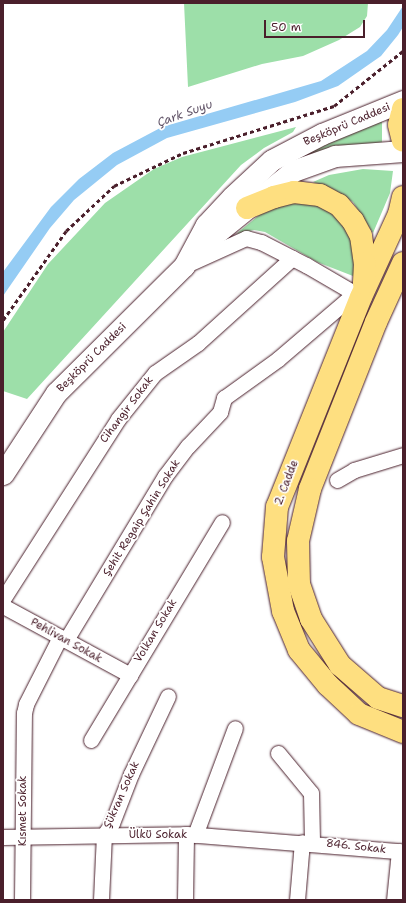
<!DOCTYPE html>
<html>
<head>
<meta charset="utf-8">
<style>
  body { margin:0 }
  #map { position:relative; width:406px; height:903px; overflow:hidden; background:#fff; font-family:"Shantell Sans",sans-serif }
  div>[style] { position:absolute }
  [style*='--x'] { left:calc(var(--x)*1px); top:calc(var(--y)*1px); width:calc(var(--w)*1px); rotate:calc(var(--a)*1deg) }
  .green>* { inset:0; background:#9ddfa9 }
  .water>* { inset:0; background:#95ccf4 }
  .path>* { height:2.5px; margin-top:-1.25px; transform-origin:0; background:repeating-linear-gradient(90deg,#4a1f2b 0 4px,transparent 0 7px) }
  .roads { filter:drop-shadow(0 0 1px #4a1f2b) drop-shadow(0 0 1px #4a1f2b) }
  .street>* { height:15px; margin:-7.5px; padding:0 7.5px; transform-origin:7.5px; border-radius:7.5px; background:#fff }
  .secondary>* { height:21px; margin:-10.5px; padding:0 10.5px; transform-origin:10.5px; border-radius:10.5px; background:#fff }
  .primary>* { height:22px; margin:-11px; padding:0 11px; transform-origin:11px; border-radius:11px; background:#fedf80 }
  span { translate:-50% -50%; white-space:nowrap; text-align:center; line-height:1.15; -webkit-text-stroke:3.5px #fff; paint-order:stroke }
  .street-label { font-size:11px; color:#4a1f2b }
  .water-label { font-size:12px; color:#605367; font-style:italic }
  .frame { position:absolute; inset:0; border:4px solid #4a1f2b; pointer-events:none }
  .scale { position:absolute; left:264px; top:20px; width:101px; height:18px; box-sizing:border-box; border:2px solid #4a1f2b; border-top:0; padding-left:5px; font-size:12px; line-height:14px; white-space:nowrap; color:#4a1f2b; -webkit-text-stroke:3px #fff; paint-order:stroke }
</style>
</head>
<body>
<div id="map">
  <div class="green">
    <div style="clip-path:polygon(184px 3px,368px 3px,367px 16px,360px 27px,339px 40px,303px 56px,262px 64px,188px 87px)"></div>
    <div style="clip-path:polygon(382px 121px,382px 145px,362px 145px,249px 189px,290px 159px)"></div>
    <div style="clip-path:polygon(296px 127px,293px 132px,264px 148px,241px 165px,27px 399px,3px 391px,3px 332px,48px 264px,105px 203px,154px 169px,182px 157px)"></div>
    <div style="clip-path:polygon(363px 169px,393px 171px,390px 193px,373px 233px,353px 202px,334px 190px,313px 182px,329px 175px)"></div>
    <div style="clip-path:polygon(282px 201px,325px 205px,348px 224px,358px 266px,353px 276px,317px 262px,265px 232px,254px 230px,236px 234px,269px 207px)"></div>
  </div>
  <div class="water">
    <div style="clip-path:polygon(403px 6px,403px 27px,398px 35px,381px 56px,338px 86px,295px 102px,167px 138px,117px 165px,74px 200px,50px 228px,3px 296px,3px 272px,51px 207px,79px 179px,113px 153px,162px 127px,321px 81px,367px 51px,387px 30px)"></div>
  </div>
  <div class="path">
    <div style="--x:3;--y:320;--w:109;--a:-54.7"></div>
    <div style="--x:66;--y:231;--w:66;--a:-43.2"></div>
    <div style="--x:114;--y:186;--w:76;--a:-25.6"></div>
    <div style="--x:183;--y:153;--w:158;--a:-17.3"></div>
    <div style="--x:334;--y:106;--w:88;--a:-38.6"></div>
  </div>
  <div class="roads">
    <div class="street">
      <div style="--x:184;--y:266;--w:68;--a:-24.3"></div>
      <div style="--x:246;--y:238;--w:16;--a:15"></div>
      <div style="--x:261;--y:242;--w:51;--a:27.1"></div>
      <div style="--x:306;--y:265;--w:64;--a:30.2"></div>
      <div style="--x:337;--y:480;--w:20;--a:-30"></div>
      <div style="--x:354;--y:470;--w:51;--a:-17"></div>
      <div style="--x:3;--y:599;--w:214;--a:-57.4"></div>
      <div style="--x:118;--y:419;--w:59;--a:-51.2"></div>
      <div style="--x:155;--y:373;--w:52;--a:-34.9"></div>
      <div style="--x:198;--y:343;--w:127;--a:-42.1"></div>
      <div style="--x:3;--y:606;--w:145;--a:28.5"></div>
      <div style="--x:66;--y:640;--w:192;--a:-58.9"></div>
      <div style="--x:165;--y:476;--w:38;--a:-53"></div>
      <div style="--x:188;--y:446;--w:47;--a:-46.7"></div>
      <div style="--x:220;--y:412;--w:15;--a:-74"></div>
      <div style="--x:224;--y:398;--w:67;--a:-35.8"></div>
      <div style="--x:278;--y:359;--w:100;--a:-40.5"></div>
      <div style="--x:91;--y:740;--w:254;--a:-59"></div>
      <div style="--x:278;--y:753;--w:52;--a:50.5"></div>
      <div style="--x:311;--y:793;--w:49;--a:88.8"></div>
      <div style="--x:195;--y:835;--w:114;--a:-69.5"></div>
      <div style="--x:3;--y:837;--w:183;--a:-0.9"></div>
      <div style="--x:186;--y:834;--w:214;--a:4.6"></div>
      <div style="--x:399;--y:851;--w:49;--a:95.8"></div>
      <div style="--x:22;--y:900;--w:187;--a:-89.4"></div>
      <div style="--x:24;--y:713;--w:9;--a:-77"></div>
      <div style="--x:26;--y:704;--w:75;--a:-63.1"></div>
      <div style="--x:101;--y:900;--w:65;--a:-87.4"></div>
      <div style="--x:104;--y:835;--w:14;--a:-56"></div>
      <div style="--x:112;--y:823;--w:53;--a:-68.8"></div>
      <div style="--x:131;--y:774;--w:86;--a:-64.6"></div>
      <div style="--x:185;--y:900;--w:66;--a:-89.1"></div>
      <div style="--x:297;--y:900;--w:58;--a:-85.1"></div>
    </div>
    <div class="secondary">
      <div style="--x:204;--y:243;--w:114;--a:-39"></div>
      <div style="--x:293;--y:171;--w:45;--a:-19.7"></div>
      <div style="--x:335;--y:156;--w:68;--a:-4.2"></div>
      <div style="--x:3;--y:474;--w:97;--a:-56.8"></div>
      <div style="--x:56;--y:393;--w:180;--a:-44.8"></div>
      <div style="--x:184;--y:266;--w:47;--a:-61.8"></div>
      <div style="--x:206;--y:225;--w:38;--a:-47"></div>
      <div style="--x:232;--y:197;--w:54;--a:-42.8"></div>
      <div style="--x:272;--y:160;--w:56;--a:-27.5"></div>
      <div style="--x:322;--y:134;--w:87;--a:-22.2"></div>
    </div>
    <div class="primary">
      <div style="--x:403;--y:109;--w:16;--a:104"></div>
      <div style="--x:399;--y:125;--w:16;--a:76"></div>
      <div style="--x:403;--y:197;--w:17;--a:103"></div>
      <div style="--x:399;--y:214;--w:91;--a:114.6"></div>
      <div style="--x:361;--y:297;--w:226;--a:111.8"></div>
      <div style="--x:277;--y:507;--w:50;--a:94.6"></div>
      <div style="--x:273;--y:557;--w:55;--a:79.5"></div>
      <div style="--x:283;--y:611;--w:42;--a:67.7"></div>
      <div style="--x:299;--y:650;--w:45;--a:50.4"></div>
      <div style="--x:328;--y:685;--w:42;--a:43.1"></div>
      <div style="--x:359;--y:714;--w:48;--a:22.2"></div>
      <div style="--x:247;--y:208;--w:29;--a:-22"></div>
      <div style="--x:274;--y:197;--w:21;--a:-14"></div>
      <div style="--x:294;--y:192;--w:26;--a:7"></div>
      <div style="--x:320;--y:195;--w:21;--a:28"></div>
      <div style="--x:339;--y:205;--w:21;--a:49"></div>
      <div style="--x:353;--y:221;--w:17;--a:62"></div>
      <div style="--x:361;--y:236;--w:27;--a:82"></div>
      <div style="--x:365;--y:263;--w:20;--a:93"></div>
      <div style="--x:403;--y:263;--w:65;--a:114.6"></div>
      <div style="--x:376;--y:322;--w:180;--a:111.6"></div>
      <div style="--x:310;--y:489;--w:53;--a:103"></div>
      <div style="--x:298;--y:541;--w:43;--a:88.7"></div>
      <div style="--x:299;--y:584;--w:37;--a:71"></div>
      <div style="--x:311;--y:619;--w:54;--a:57.8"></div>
      <div style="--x:340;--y:665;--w:50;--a:41"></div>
      <div style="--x:378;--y:698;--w:26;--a:18"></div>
    </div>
  </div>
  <div class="street-label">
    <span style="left:347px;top:125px;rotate:-23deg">Beşköprü Caddesi</span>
    <span style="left:92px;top:358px;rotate:-45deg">Beşköprü Caddesi</span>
    <span style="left:127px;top:410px;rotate:-53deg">Cihangir Sokak</span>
    <span style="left:287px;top:483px;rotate:-69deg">2. Cadde</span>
    <span style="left:142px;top:518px;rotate:-58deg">Şehit Regaip Şahin Sokak</span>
    <span style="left:156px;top:631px;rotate:-59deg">Volkan Sokak</span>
    <span style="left:66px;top:641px;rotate:29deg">Pehlivan Sokak</span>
    <span style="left:122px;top:795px;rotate:-66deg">Şükran Sokak</span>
    <span style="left:23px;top:811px;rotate:-90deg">Kısmet Sokak</span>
    <span style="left:158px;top:835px">Ülkü Sokak</span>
    <span style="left:356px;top:847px;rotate:6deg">846. Sokak</span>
  </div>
  <div class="water-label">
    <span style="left:185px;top:114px;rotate:-20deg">Çark Suyu</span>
  </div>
  <div class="frame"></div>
  <div class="scale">50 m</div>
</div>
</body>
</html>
